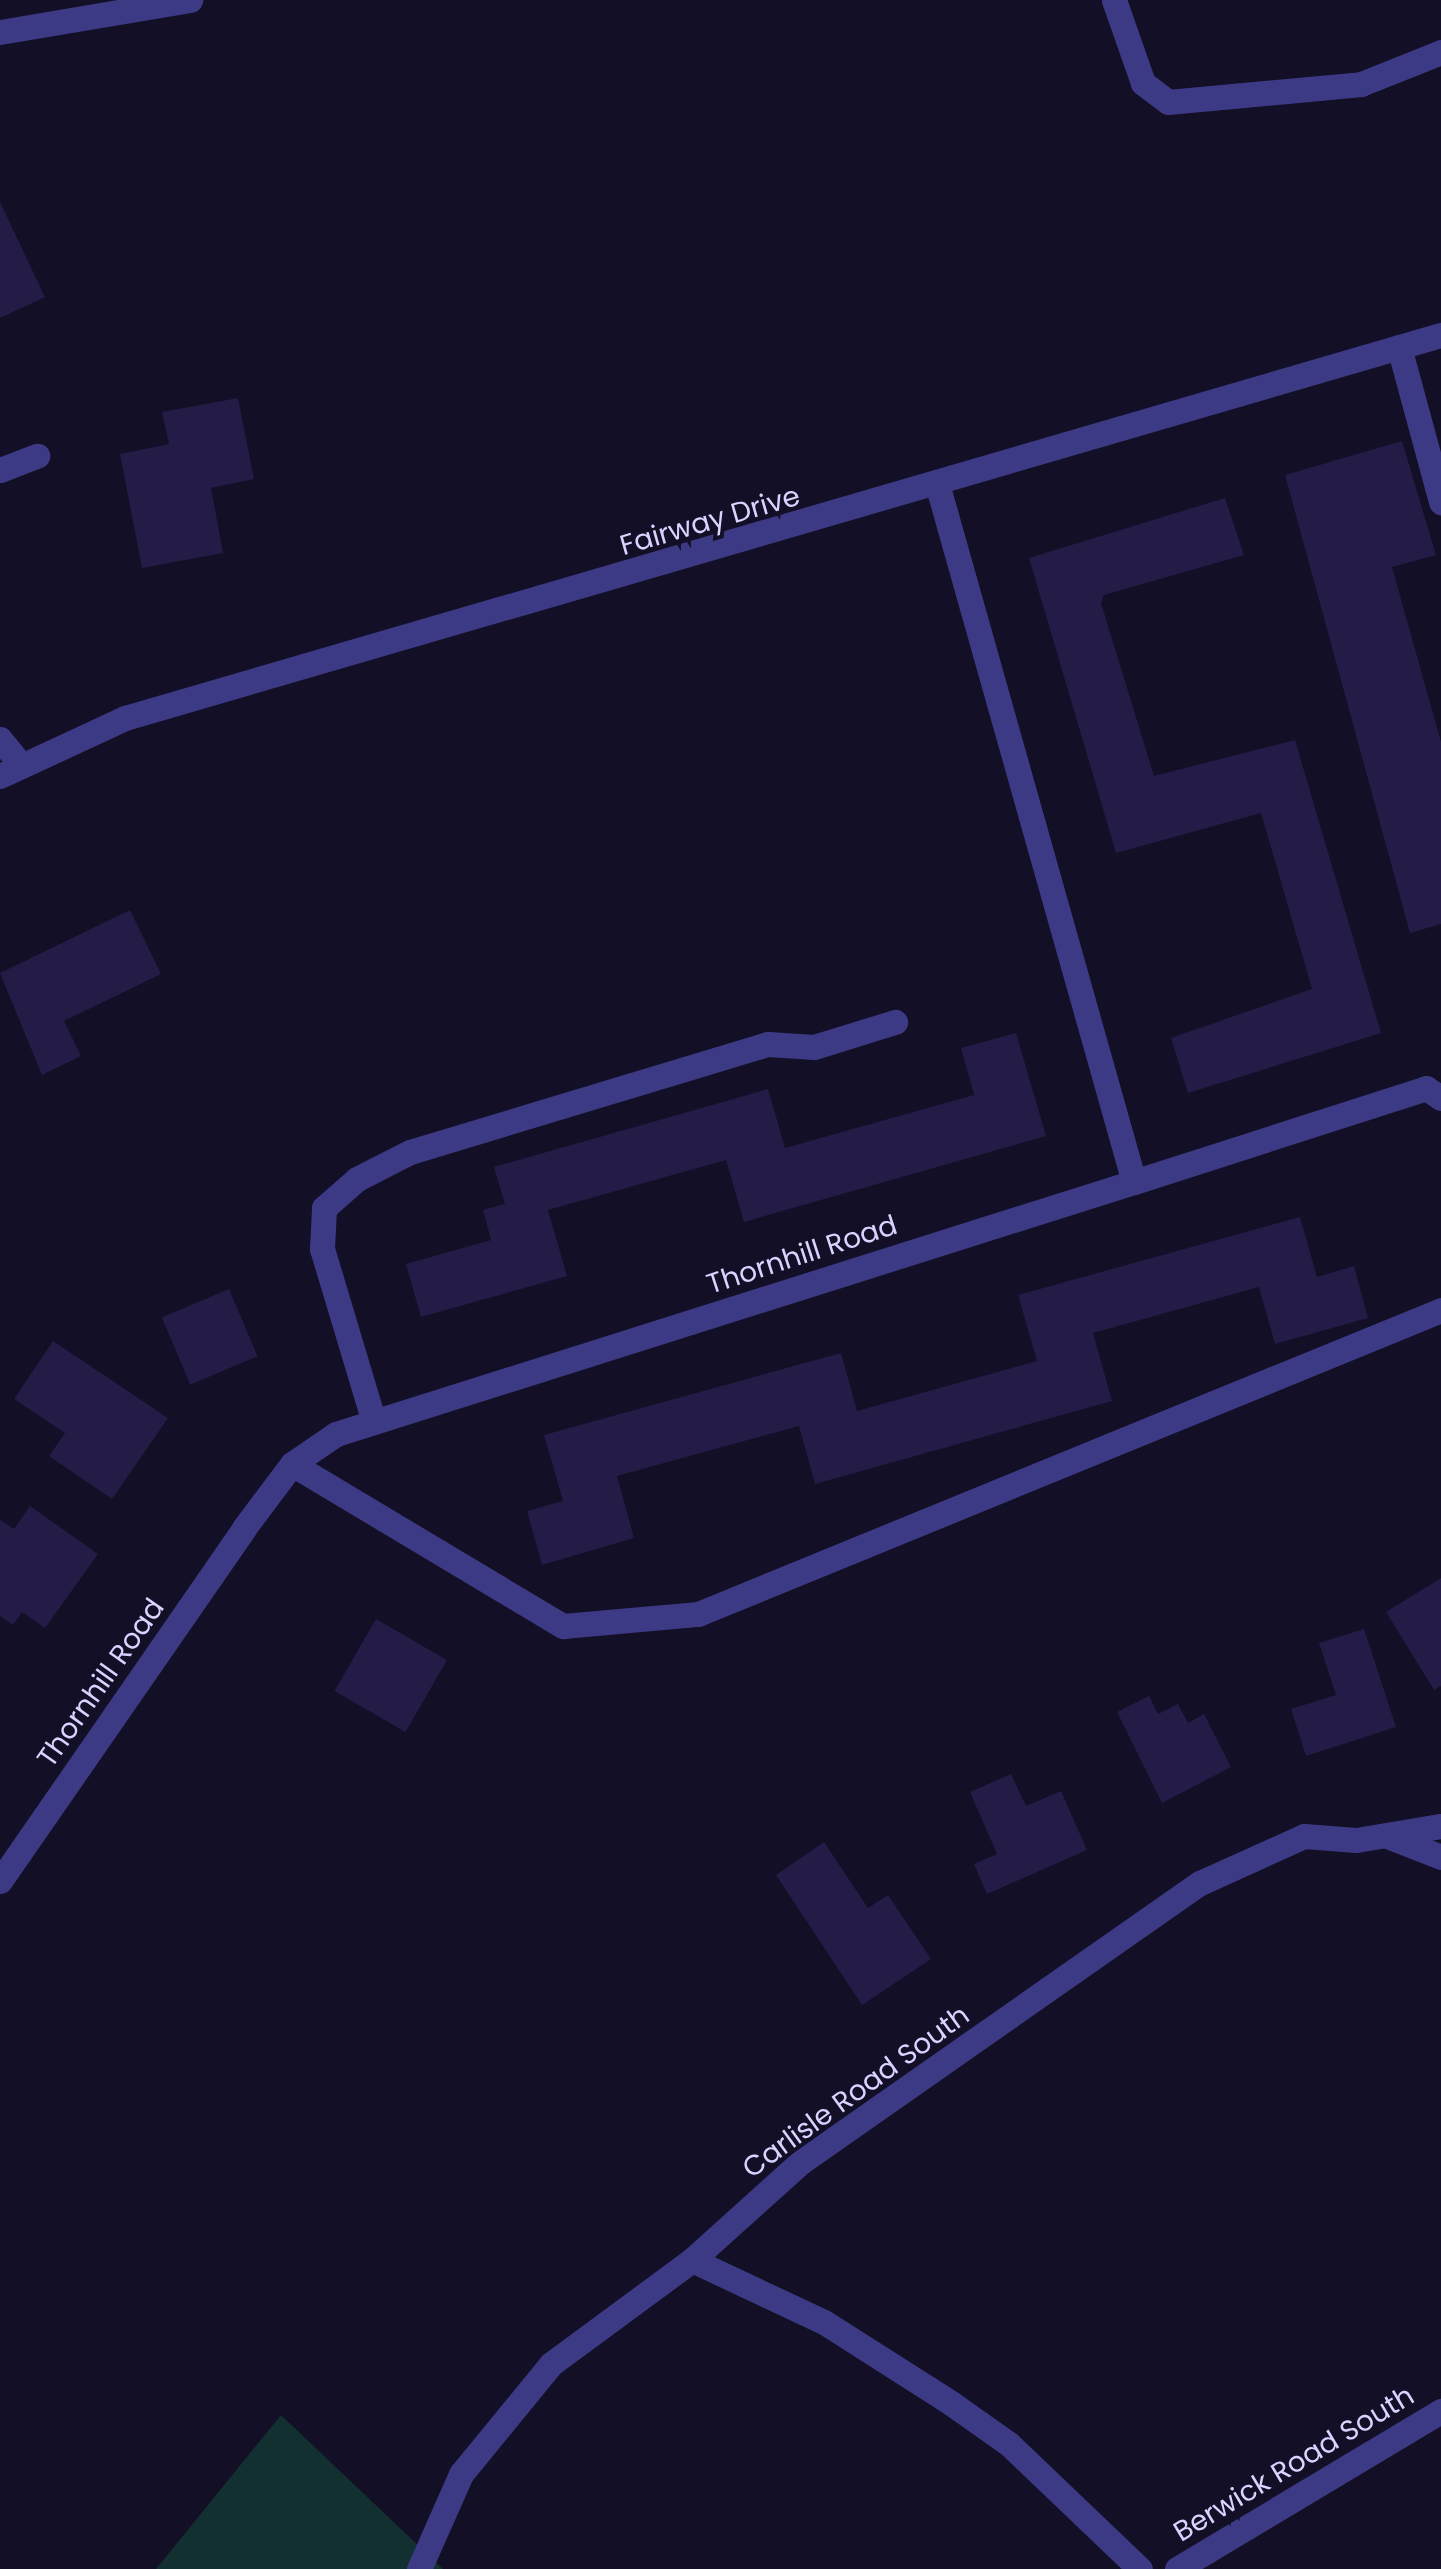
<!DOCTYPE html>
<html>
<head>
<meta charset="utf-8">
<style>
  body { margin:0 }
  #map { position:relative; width:1441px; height:2569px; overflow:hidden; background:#130f26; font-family:Poppins,sans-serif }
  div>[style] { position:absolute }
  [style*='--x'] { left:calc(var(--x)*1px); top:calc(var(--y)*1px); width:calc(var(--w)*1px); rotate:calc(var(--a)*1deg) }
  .green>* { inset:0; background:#12302f }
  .building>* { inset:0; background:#241b47; transform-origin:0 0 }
  .minor>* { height:25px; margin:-12.5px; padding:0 12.5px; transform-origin:12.5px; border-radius:12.5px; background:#3d3a85 }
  span { translate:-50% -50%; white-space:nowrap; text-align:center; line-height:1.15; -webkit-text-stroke:8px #130f26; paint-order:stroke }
  .street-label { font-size:28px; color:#d9d4ff }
</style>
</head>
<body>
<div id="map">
  <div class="green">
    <div style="clip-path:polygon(281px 2415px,443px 2569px,156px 2569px)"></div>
  </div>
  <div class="building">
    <div style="clip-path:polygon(0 202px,45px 297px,0 318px)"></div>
    <div style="clip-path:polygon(238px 398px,254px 479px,211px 488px,223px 553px,142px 568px,120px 454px,169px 444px,162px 412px)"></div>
    <div style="clip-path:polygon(1402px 441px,1436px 555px,1392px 567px,1441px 742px,1441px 924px,1410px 933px,1285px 475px)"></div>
    <div style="clip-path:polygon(1225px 498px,1244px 555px,1104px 595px,1101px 603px,1154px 776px,1295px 740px,1381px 1033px,1188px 1093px,1171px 1038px,1312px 989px,1261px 813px,1116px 853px,1029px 558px)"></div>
    <div style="clip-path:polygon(130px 910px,161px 974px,64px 1021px,81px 1056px,42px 1075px,0 973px)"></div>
    <div style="clip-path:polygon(1016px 1033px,1046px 1136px,744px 1222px,726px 1160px,548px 1210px,567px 1276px,421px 1317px,406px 1264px,491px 1240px,483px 1210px,505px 1204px,494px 1167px,768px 1089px,785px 1148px,974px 1095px,961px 1048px)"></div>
    <div style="clip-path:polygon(1300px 1217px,1317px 1277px,1354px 1266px,1368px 1318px,1275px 1344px,1259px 1287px,1093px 1333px,1112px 1401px,815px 1484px,799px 1426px,617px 1476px,634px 1538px,542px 1565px,527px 1511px,563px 1501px,544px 1435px,841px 1353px,857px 1411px,1037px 1361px,1018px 1295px)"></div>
    <div style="left:229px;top:1289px;width:73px;height:73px;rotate:67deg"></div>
    <div style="clip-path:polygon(53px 1341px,168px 1418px,112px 1499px,49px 1456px,65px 1433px,14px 1399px)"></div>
    <div style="clip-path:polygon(30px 1506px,98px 1554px,45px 1628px,22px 1612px,13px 1625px,0 1616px,0 1520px,14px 1529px)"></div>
    <div style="clip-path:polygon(1441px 1578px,1441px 1686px,1434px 1690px,1386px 1612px)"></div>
    <div style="left:376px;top:1619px;width:82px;height:83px;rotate:30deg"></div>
    <div style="clip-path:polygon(1364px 1629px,1396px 1727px,1306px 1756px,1291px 1709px,1336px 1695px,1319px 1643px)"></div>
    <div style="clip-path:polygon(1149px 1696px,1158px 1714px,1178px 1704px,1188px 1723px,1204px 1714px,1231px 1767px,1162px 1803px,1117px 1712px)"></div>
    <div style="clip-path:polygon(1011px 1774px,1026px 1806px,1061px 1791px,1087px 1850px,987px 1894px,974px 1864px,997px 1854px,970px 1792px)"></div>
    <div style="clip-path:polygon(824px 1842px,868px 1908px,888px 1895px,931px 1959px,862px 2005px,776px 1875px)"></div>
  </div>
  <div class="minor">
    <div style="--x:1114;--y:0;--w:88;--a:70.7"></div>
    <div style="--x:1143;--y:83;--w:31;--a:37"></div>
    <div style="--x:1168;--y:102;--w:194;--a:-5.3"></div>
    <div style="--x:1361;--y:84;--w:86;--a:-21.8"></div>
    <div style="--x:0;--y:32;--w:193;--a:-9.6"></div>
    <div style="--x:1399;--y:347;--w:161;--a:74.8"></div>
    <div style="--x:0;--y:470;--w:40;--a:-21"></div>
    <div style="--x:0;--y:739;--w:33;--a:51"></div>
    <div style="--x:0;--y:776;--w:138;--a:-24.9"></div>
    <div style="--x:125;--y:718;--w:1371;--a:-16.23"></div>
    <div style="--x:1134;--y:1182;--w:307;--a:-17.8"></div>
    <div style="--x:1426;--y:1088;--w:18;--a:34"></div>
    <div style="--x:374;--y:1422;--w:181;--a:-106.7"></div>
    <div style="--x:322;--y:1249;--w:41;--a:-87.2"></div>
    <div style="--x:324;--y:1208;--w:44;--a:-41.3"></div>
    <div style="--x:357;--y:1179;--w:59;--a:-27"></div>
    <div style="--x:410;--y:1152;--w:374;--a:-16.8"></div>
    <div style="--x:768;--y:1044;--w:46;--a:3.7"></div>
    <div style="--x:814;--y:1047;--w:85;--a:-17.2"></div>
    <div style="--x:292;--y:1464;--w:316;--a:30.9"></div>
    <div style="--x:563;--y:1626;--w:136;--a:-5.1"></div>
    <div style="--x:698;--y:1614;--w:803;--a:-22.25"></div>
    <div style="--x:1390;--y:1837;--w:55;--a:21.4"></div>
    <div style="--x:0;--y:1881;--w:429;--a:-55.3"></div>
    <div style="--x:244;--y:1528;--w:80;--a:-53.1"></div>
    <div style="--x:292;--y:1464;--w:53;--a:-34.3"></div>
    <div style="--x:336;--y:1434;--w:837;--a:-17.53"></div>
    <div style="--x:1134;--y:1182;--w:722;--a:-105.75"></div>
    <div style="--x:692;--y:2260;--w:146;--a:25.2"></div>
    <div style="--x:824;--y:2322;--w:151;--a:32.5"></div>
    <div style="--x:951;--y:2403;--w:71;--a:35.3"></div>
    <div style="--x:1009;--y:2444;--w:181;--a:43.7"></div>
    <div style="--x:419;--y:2569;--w:104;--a:-66.1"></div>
    <div style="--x:461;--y:2474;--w:142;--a:-50.7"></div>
    <div style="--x:551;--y:2364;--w:175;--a:-36.4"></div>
    <div style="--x:692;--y:2260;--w:147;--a:-42"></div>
    <div style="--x:801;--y:2162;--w:487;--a:-35"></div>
    <div style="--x:1200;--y:1883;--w:114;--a:-24.3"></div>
    <div style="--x:1304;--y:1836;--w:52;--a:4.4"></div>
    <div style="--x:1356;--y:1840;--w:86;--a:-9.4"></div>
    <div style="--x:1177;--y:2569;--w:308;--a:-30.9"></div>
  </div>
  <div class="street-label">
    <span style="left:710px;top:521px;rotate:-16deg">Fairway Drive</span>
    <span style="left:802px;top:1255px;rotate:-18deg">Thornhill Road</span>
    <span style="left:101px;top:1683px;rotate:-55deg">Thornhill Road</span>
    <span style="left:856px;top:2092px;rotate:-36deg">Carlisle Road South</span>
    <span style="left:1294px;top:2464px;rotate:-31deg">Berwick Road South</span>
  </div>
</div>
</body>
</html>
